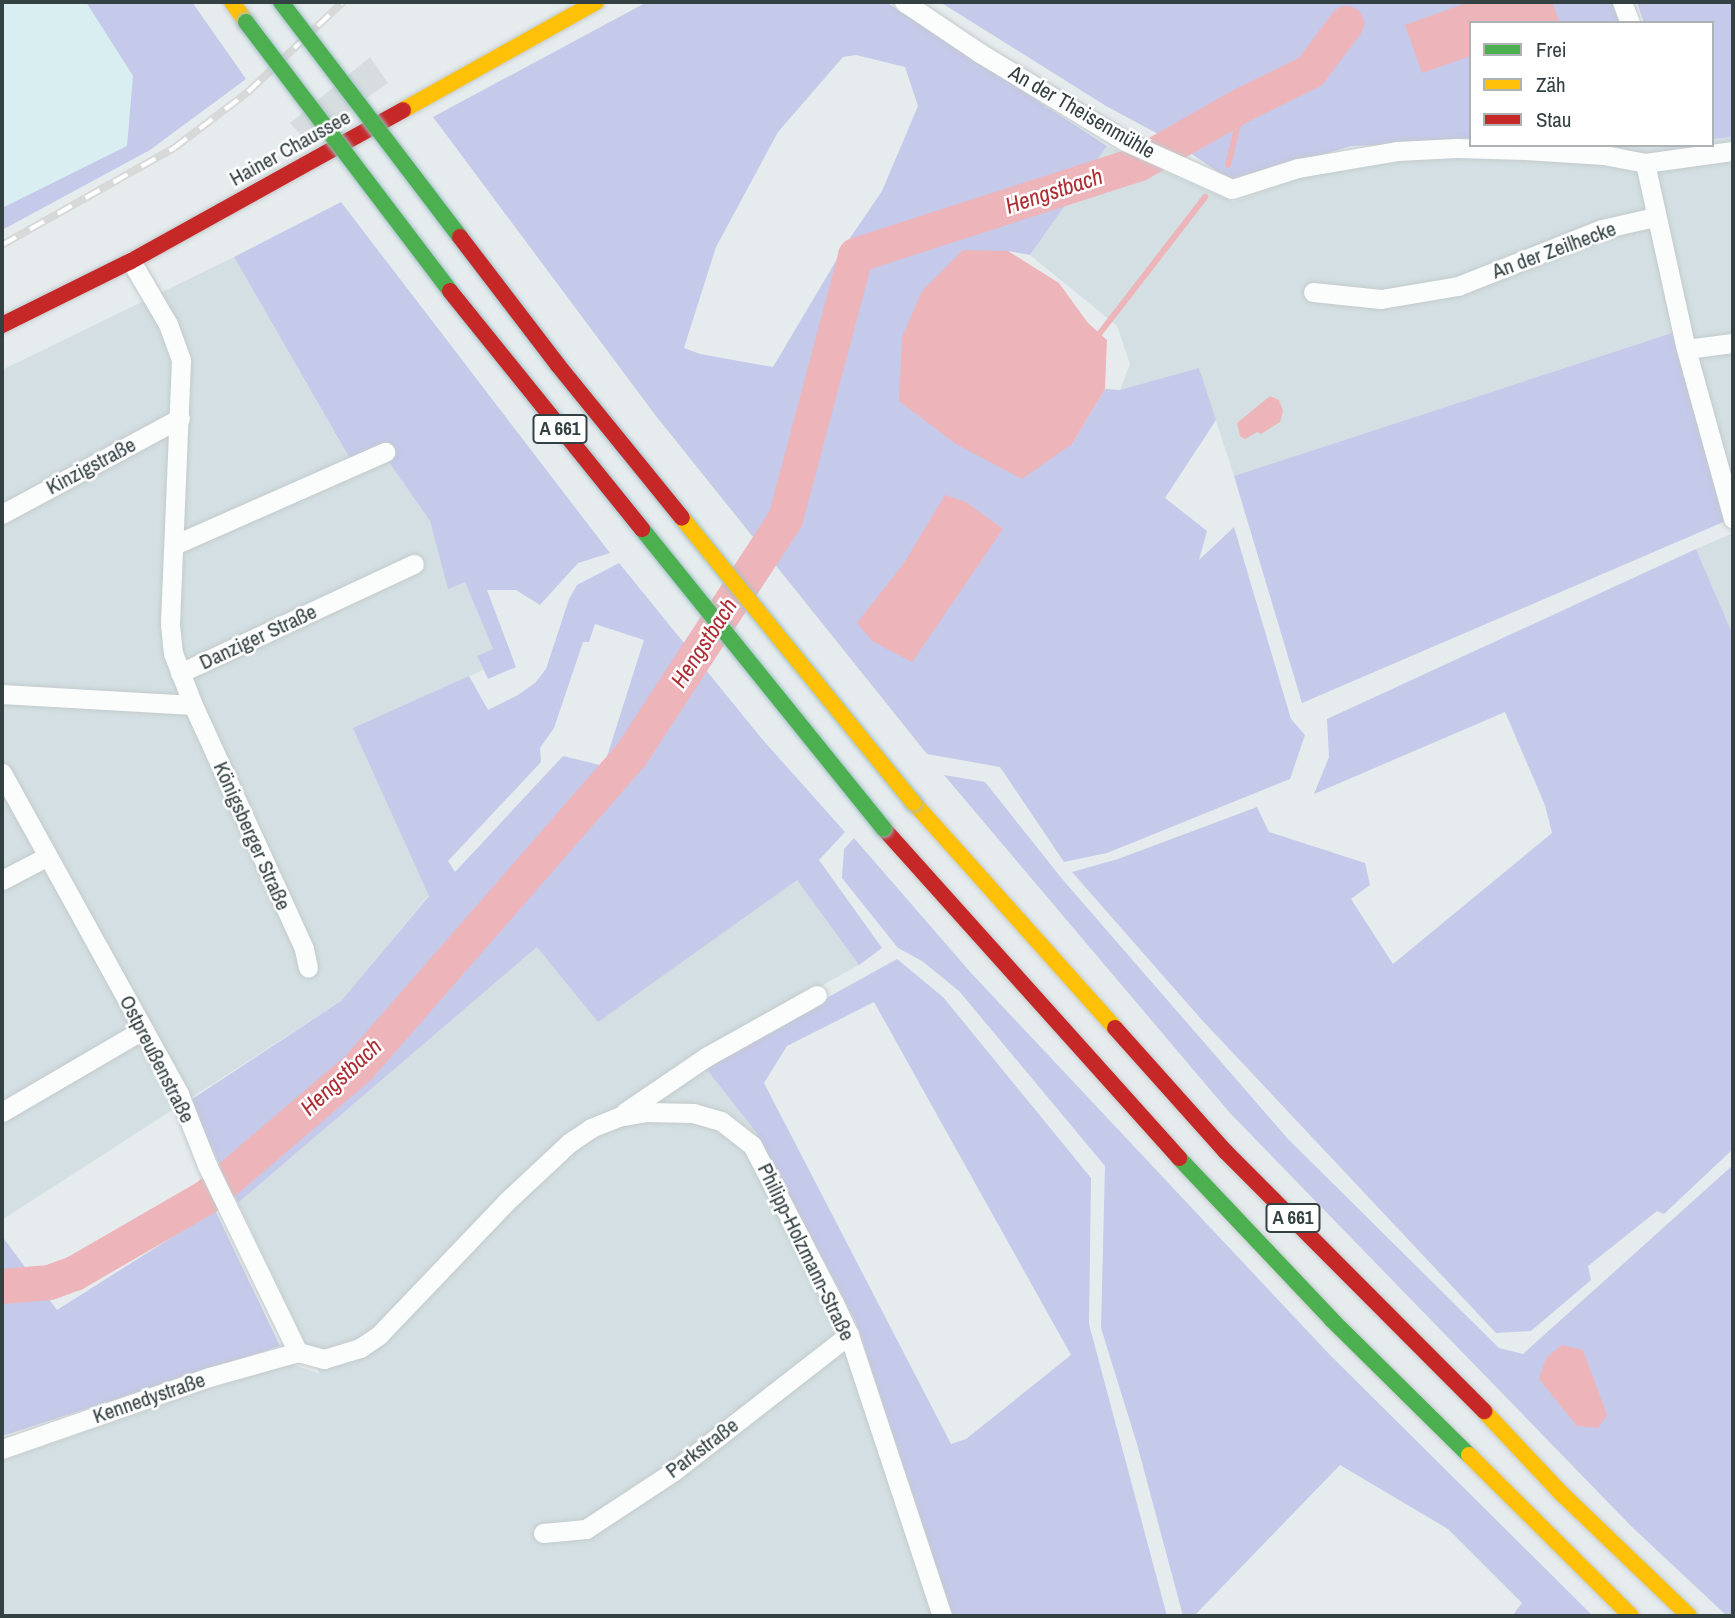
<!DOCTYPE html>
<html>
<head>
<meta charset="utf-8">
<style>
  body { margin:0 }
  #map { position:relative; width:1735px; height:1618px; overflow:hidden; background:#e6ecee; font-family:"Archivo Narrow",sans-serif }
  div>[style] { position:absolute }
  [style*='--x'] { left:calc(var(--x)*1px); top:calc(var(--y)*1px); width:calc(var(--w)*1px); rotate:calc(var(--a)*1deg) }
  .residential>* { inset:0; background:#d3dfe2 }
  .commercial>* { inset:0; background:#d8eef1 }
  .green>* { inset:0; background:#c5c9ea }
  .parking>* { inset:0; background:#d7dddf }
  .water>* { inset:0; background:#edb5b9 }
  .stream>* { height:6px; margin:-3px; padding:0 3px; transform-origin:3px; border-radius:3px; background:#edb5b9 }
  .river>* { height:35px; margin:-17.5px; padding:0 17.5px; transform-origin:17.5px; border-radius:17.5px; background:#edb5b9 }
  .roads { filter:drop-shadow(0 0 2px #c3cacc) drop-shadow(0 0 2px #c3cacc) }
  .street>* { height:19px; margin:-9.5px; padding:0 9.5px; transform-origin:9.5px; border-radius:9.5px; background:#fbfcfc }
  .fast>* { height:16px; margin:-8px; padding:0 8px; transform-origin:8px; border-radius:8px; background:#4caf50 }
  .slow>* { height:16px; margin:-8px; padding:0 8px; transform-origin:8px; border-radius:8px; background:#ffc107 }
  .jam>* { height:16px; margin:-8px; padding:0 8px; transform-origin:8px; border-radius:8px; background:#c62828 }
  .rail>* { height:8px; margin-top:-4px; transform-origin:0; background:repeating-linear-gradient(90deg,#fff 0 16px,#d7d8d8 0 32px); box-sizing:border-box; border-block:2px solid #d7d8d8 }
  .bridges { filter:drop-shadow(0 0 2px #a1bfc6) drop-shadow(0 0 2px #a1bfc6) }
  .fast-bridge>* { height:16px; margin:-8px; padding:0 8px; transform-origin:8px; border-radius:8px; background:#4caf50 }
  .slow-bridge>* { height:16px; margin:-8px; padding:0 8px; transform-origin:8px; border-radius:8px; background:#ffc107 }
  .jam-bridge>* { height:16px; margin:-8px; padding:0 8px; transform-origin:8px; border-radius:8px; background:#c62828 }
  span { translate:-50% -50%; white-space:nowrap; text-align:center; line-height:1.15; -webkit-text-stroke:5px #fff; paint-order:stroke }
  .shield-label span { padding:2px 5px; background:#fff; border:2px solid; border-radius:5px; -webkit-text-stroke-width:0 }
  .shield-label { font-size:19px; color:#334143; font-weight:700 }
  .street-label { font-size:21px; color:#334143 }
  .water-label { font-size:23px; color:#ae2d34; font-style:italic }
  .frame { position:absolute; inset:0; border:4px solid #334143; pointer-events:none }
  .legend { position:absolute; left:1469px; top:21px; width:245px; height:126px; box-sizing:border-box; background:#fff; border:2px solid #adb3b4; margin:0; padding:9px 12px; list-style:none; font-size:21px; color:#334143 }
  .legend li { display:flex; align-items:center; gap:14px; height:35px }
  .legend b { width:35px; border:2px solid #adb3b4 }
</style>
</head>
<body>
<div id="map">
  <div class="residential">
    <div style="clip-path:polygon(1733px 137px,1733px 492px,1678px 331px,1234px 476px,1199px 369px,1120px 390px,1130px 364px,1117px 326px,1030px 255px,1107px 146px,1233px 202px,1299px 178px,1454px 141px,1712px 145px,1712px 139px)"></div>
    <div style="clip-path:polygon(234px 257px,349px 458px,377px 445px,430px 521px,448px 588px,465px 581px,493px 649px,477px 656px,483px 670px,354px 728px,429px 895px,341px 1001px,2px 1220px,2px 370px)"></div>
    <div style="clip-path:polygon(1733px 533px,1733px 635px,1696px 549px)"></div>
    <div style="clip-path:polygon(797px 880px,859px 965px,699px 1054px,704px 1066px,755px 1131px,855px 1320px,953px 1616px,2px 1616px,2px 1461px,214px 1387px,292px 1364px,320px 1374px,238px 1203px,537px 947px)"></div>
  </div>
  <div class="commercial">
    <div style="clip-path:polygon(2px 2px,86px 2px,133px 76px,127px 147px,2px 208px)"></div>
  </div>
  <div class="green">
    <div style="clip-path:polygon(86px 2px,192px 2px,246px 79px,150px 150px,2px 230px,2px 208px,127px 146px,133px 76px)"></div>
    <div style="clip-path:polygon(evenodd,647px 2px,886px 2px,1107px 146px,1030px 255px,1008px 251px,1072px 444px,1105px 389px,1120px 390px,1199px 368px,1216px 420px,1165px 498px,1207px 531px,1199px 560px,1234px 527px,1291px 719px,1305px 735px,1290px 779px,1107px 853px,1064px 862px,1000px 767px,927px 754px,656px 416px,433px 117px,647px 2px,856px 55px,905px 67px,918px 106px,882px 191px,846px 244px,773px 367px,700px 354px,684px 348px,716px 247px,778px 132px,843px 57px,856px 55px)"></div>
    <div style="clip-path:polygon(940px 2px,1613px 2px,1620px 23px,1471px 23px,1471px 142px,1351px 146px,1233px 182px,1177px 144px,1106px 106px)"></div>
    <div style="clip-path:polygon(1637px 2px,1733px 2px,1733px 137px,1712px 139px,1712px 23px,1644px 23px)"></div>
    <div style="clip-path:polygon(341px 202px,610px 553px,578px 563px,540px 605px,516px 590px,487px 590px,516px 667px,488px 679px,477px 656px,493px 649px,465px 582px,448px 589px,430px 521px,377px 445px,350px 459px,234px 257px)"></div>
    <div style="clip-path:polygon(1678px 331px,1728px 520px,1302px 703px,1234px 476px)"></div>
    <div style="clip-path:polygon(1696px 549px,1733px 635px,1733px 1149px,1664px 1214px,1657px 1211px,1588px 1266px,1591px 1280px,1531px 1331px,1496px 1333px,1201px 1019px,1072px 872px,1118px 859px,1257px 807px,1269px 832px,1365px 863px,1370px 885px,1351px 899px,1393px 964px,1552px 833px,1545px 805px,1505px 712px,1314px 794px,1329px 757px,1327px 719px)"></div>
    <div style="clip-path:polygon(evenodd,619px 563px,762px 739px,845px 832px,819px 860px,882px 948px,859px 965px,797px 880px,598px 1022px,537px 947px,238px 1203px,189px 1101px,341px 1001px,429px 896px,353px 728px,469px 676px,488px 710px,518px 695px,535px 683px,546px 669px,569px 599px,577px 585px,619px 563px,595px 624px,644px 640px,604px 766px,563px 756px,455px 872px,448px 861px,541px 762px,540px 748px,554px 728px,583px 642px,589px 642px,595px 624px)"></div>
    <div style="clip-path:polygon(944px 775px,985px 782px,1063px 880px,1288px 1139px,1499px 1348px,1523px 1354px,1733px 1165px,1733px 1616px,1727px 1616px,1631px 1526px,1229px 1112px)"></div>
    <div style="clip-path:polygon(854px 838px,972px 974px,1330px 1355px,1593px 1616px,1512px 1616px,1522px 1603px,1448px 1529px,1340px 1465px,1194px 1616px,1183px 1616px,1137px 1444px,1101px 1328px,1105px 1166px,959px 991px,922px 961px,898px 948px,842px 878px,844px 849px)"></div>
    <div style="clip-path:polygon(evenodd,897px 959px,943px 997px,1091px 1178px,1089px 1324px,1167px 1616px,953px 1616px,855px 1320px,755px 1131px,704px 1066px,897px 959px,874px 1002px,1071px 1355px,966px 1439px,951px 1444px,764px 1083px,787px 1046px,874px 1002px)"></div>
    <div style="clip-path:polygon(215px 1210px,280px 1346px,2px 1436px,2px 1236px,57px 1310px)"></div>
  </div>
  <div class="parking">
    <div style="clip-path:polygon(370px 57px,388px 83px,306px 141px,290px 123px)"></div>
  </div>
  <div class="water">
    <div style="clip-path:polygon(1469px 2px,1552px 2px,1560px 23px,1471px 23px,1471px 56px,1422px 73px,1405px 25px)"></div>
    <div style="clip-path:polygon(963px 250px,1008px 251px,1059px 283px,1088px 323px,1107px 340px,1105px 389px,1072px 444px,1022px 479px,956px 444px,899px 401px,902px 337px,922px 291px)"></div>
    <div style="clip-path:polygon(1270px 396px,1279px 400px,1283px 411px,1280px 422px,1261px 434px,1257px 432px,1245px 439px,1240px 436px,1237px 423px)"></div>
    <div style="clip-path:polygon(945px 495px,966px 502px,1003px 529px,912px 662px,872px 641px,857px 623px,904px 563px)"></div>
    <div style="clip-path:polygon(1562px 1345px,1583px 1350px,1607px 1415px,1598px 1428px,1577px 1426px,1539px 1379px,1546px 1358px)"></div>
  </div>
  <div class="stream">
    <div style="--x:1228;--y:165;--w:63;--a:-76.2"></div>
    <div style="--x:1100;--y:333;--w:172;--a:-52.3"></div>
  </div>
  <div class="river">
    <div style="--x:2;--y:1286;--w:47;--a:-4.9"></div>
    <div style="--x:49;--y:1282;--w:27;--a:-20"></div>
    <div style="--x:74;--y:1273;--w:154;--a:-30.1"></div>
    <div style="--x:207;--y:1196;--w:199;--a:-40.5"></div>
    <div style="--x:358;--y:1067;--w:415;--a:-48.9"></div>
    <div style="--x:631;--y:754;--w:281;--a:-56.8"></div>
    <div style="--x:785;--y:519;--w:273;--a:-75.1"></div>
    <div style="--x:855;--y:255;--w:299;--a:-17.9"></div>
    <div style="--x:1139;--y:163;--w:120;--a:-29.6"></div>
    <div style="--x:1243;--y:104;--w:75;--a:-26.2"></div>
    <div style="--x:1310;--y:71;--w:60;--a:-53.1"></div>
  </div>
  <div class="roads">
    <div class="street">
      <div style="--x:904;--y:2;--w:92;--a:33.9"></div>
      <div style="--x:980;--y:53;--w:170;--a:31.3"></div>
      <div style="--x:1125;--y:141;--w:117;--a:24.2"></div>
      <div style="--x:1232;--y:189;--w:69;--a:-17.7"></div>
      <div style="--x:1298;--y:168;--w:100;--a:-9.7"></div>
      <div style="--x:1397;--y:151;--w:60;--a:-2.9"></div>
      <div style="--x:1457;--y:148;--w:68;--a:1.7"></div>
      <div style="--x:1525;--y:150;--w:79;--a:3.6"></div>
      <div style="--x:1604;--y:155;--w:42;--a:11"></div>
      <div style="--x:1645;--y:163;--w:89;--a:-7.8"></div>
      <div style="--x:1622;--y:2;--w:22;--a:69"></div>
      <div style="--x:1645;--y:163;--w:190;--a:77.6"></div>
      <div style="--x:1686;--y:349;--w:176;--a:74.5"></div>
      <div style="--x:131;--y:261;--w:73;--a:59.6"></div>
      <div style="--x:168;--y:324;--w:38;--a:70"></div>
      <div style="--x:181;--y:360;--w:265;--a:92.4"></div>
      <div style="--x:170;--y:625;--w:28;--a:84"></div>
      <div style="--x:173;--y:653;--w:56;--a:69"></div>
      <div style="--x:193;--y:705;--w:268;--a:65.5"></div>
      <div style="--x:304;--y:949;--w:19;--a:78"></div>
      <div style="--x:1313;--y:292;--w:68;--a:5.9"></div>
      <div style="--x:1381;--y:299;--w:78;--a:-9.6"></div>
      <div style="--x:1458;--y:286;--w:155;--a:-21.6"></div>
      <div style="--x:1602;--y:229;--w:54;--a:-12.8"></div>
      <div style="--x:1686;--y:349;--w:47;--a:-7.3"></div>
      <div style="--x:2;--y:514;--w:202;--a:-28.3"></div>
      <div style="--x:174;--y:545;--w:231;--a:-23.8"></div>
      <div style="--x:180;--y:673;--w:258;--a:-25"></div>
      <div style="--x:2;--y:694;--w:191;--a:3.3"></div>
      <div style="--x:2;--y:773;--w:367;--a:61.1"></div>
      <div style="--x:179;--y:1094;--w:76;--a:68.5"></div>
      <div style="--x:207;--y:1165;--w:208;--a:64.1"></div>
      <div style="--x:2;--y:880;--w:50;--a:-27.6"></div>
      <div style="--x:2;--y:1112;--w:164;--a:-30.3"></div>
      <div style="--x:625;--y:1112;--w:98;--a:-34.2"></div>
      <div style="--x:706;--y:1057;--w:127;--a:-29.2"></div>
      <div style="--x:298;--y:1352;--w:27;--a:15"></div>
      <div style="--x:324;--y:1359;--w:38;--a:-17"></div>
      <div style="--x:360;--y:1348;--w:23;--a:-34"></div>
      <div style="--x:379;--y:1335;--w:184;--a:-46.3"></div>
      <div style="--x:506;--y:1202;--w:86;--a:-43.1"></div>
      <div style="--x:569;--y:1143;--w:27;--a:-34"></div>
      <div style="--x:591;--y:1128;--w:29;--a:-22"></div>
      <div style="--x:618;--y:1117;--w:28;--a:-10"></div>
      <div style="--x:646;--y:1112;--w:47;--a:1.2"></div>
      <div style="--x:693;--y:1113;--w:29;--a:16"></div>
      <div style="--x:721;--y:1121;--w:39;--a:38"></div>
      <div style="--x:752;--y:1145;--w:178;--a:62.6"></div>
      <div style="--x:834;--y:1303;--w:35;--a:65"></div>
      <div style="--x:849;--y:1335;--w:296;--a:71.7"></div>
      <div style="--x:2;--y:1449;--w:219;--a:-19.2"></div>
      <div style="--x:209;--y:1377;--w:92;--a:-15.7"></div>
      <div style="--x:543;--y:1533;--w:43;--a:-5.3"></div>
      <div style="--x:586;--y:1529;--w:105;--a:-33.4"></div>
      <div style="--x:674;--y:1471;--w:222;--a:-37.9"></div>
    </div>
    <div class="fast">
      <div style="--x:1179;--y:1158;--w:223;--a:46.6"></div>
      <div style="--x:1332;--y:1320;--w:192;--a:44.6"></div>
    </div>
    <div class="slow">
      <div style="--x:232;--y:2;--w:24;--a:55"></div>
      <div style="--x:403;--y:110;--w:221;--a:-29.2"></div>
      <div style="--x:914;--y:803;--w:302;--a:48.2"></div>
      <div style="--x:1484;--y:1411;--w:114;--a:46.8"></div>
      <div style="--x:1562;--y:1494;--w:176;--a:43.8"></div>
      <div style="--x:1469;--y:1455;--w:228;--a:44.8"></div>
    </div>
    <div class="jam">
      <div style="--x:2;--y:325;--w:144;--a:-26.4"></div>
      <div style="--x:131;--y:261;--w:311;--a:-29"></div>
      <div style="--x:884;--y:829;--w:442;--a:48.1"></div>
      <div style="--x:1115;--y:1028;--w:166;--a:48.2"></div>
      <div style="--x:1226;--y:1152;--w:366;--a:45.1"></div>
    </div>
  </div>
  <div class="rail">
    <div style="--x:2;--y:245;--w:197;--a:-29.4"></div>
    <div style="--x:174;--y:148;--w:93;--a:-37.1"></div>
    <div style="--x:248;--y:92;--w:131;--a:-43.5"></div>
  </div>
  <div class="bridges">
    <div class="fast-bridge">
      <div style="--x:281;--y:2;--w:295;--a:52.7"></div>
      <div style="--x:246;--y:22;--w:338;--a:52.8"></div>
      <div style="--x:642;--y:529;--w:385;--a:51.1"></div>
    </div>
    <div class="slow-bridge">
      <div style="--x:682;--y:518;--w:367;--a:50.9"></div>
    </div>
    <div class="jam-bridge">
      <div style="--x:460;--y:237;--w:160;--a:52.6"></div>
      <div style="--x:557;--y:364;--w:198;--a:50.9"></div>
      <div style="--x:450;--y:291;--w:306;--a:51.1"></div>
    </div>
  </div>
  <div class="shield-label">
    <span style="left:560px;top:429px">A 661</span>
    <span style="left:1293px;top:1218px">A 661</span>
  </div>
  <div class="street-label">
    <span style="left:1082px;top:112px;rotate:30deg">An der Theisenmühle</span>
    <span style="left:290px;top:148px;rotate:-29deg">Hainer Chaussee</span>
    <span style="left:1554px;top:250px;rotate:-20deg">An der Zeilhecke</span>
    <span style="left:91px;top:466px;rotate:-28deg">Kinzigstraße</span>
    <span style="left:258px;top:637px;rotate:-25deg">Danziger Straße</span>
    <span style="left:252px;top:836px;rotate:66deg">Königsberger Straße</span>
    <span style="left:157px;top:1059px;rotate:63deg">Ostpreußenstraße</span>
    <span style="left:806px;top:1252px;rotate:64deg">Philipp-Holzmann-Straße</span>
    <span style="left:149px;top:1398px;rotate:-19deg">Kennedystraße</span>
    <span style="left:702px;top:1448px;rotate:-37deg">Parkstraße</span>
  </div>
  <div class="water-label">
    <span style="left:1054px;top:191px;rotate:-18deg">Hengstbach</span>
    <span style="left:704px;top:643px;rotate:-57deg">Hengstbach</span>
    <span style="left:341px;top:1077px;rotate:-43deg">Hengstbach</span>
  </div>
  <div class="frame"></div>
  <ul class="legend">
  <li><b style="height:9px;background:#4caf50"></b>Frei</li>
  <li><b style="height:9px;background:#ffc107"></b>Zäh</li>
  <li><b style="height:9px;background:#c62828"></b>Stau</li>
  </ul>
</div>
</body>
</html>
